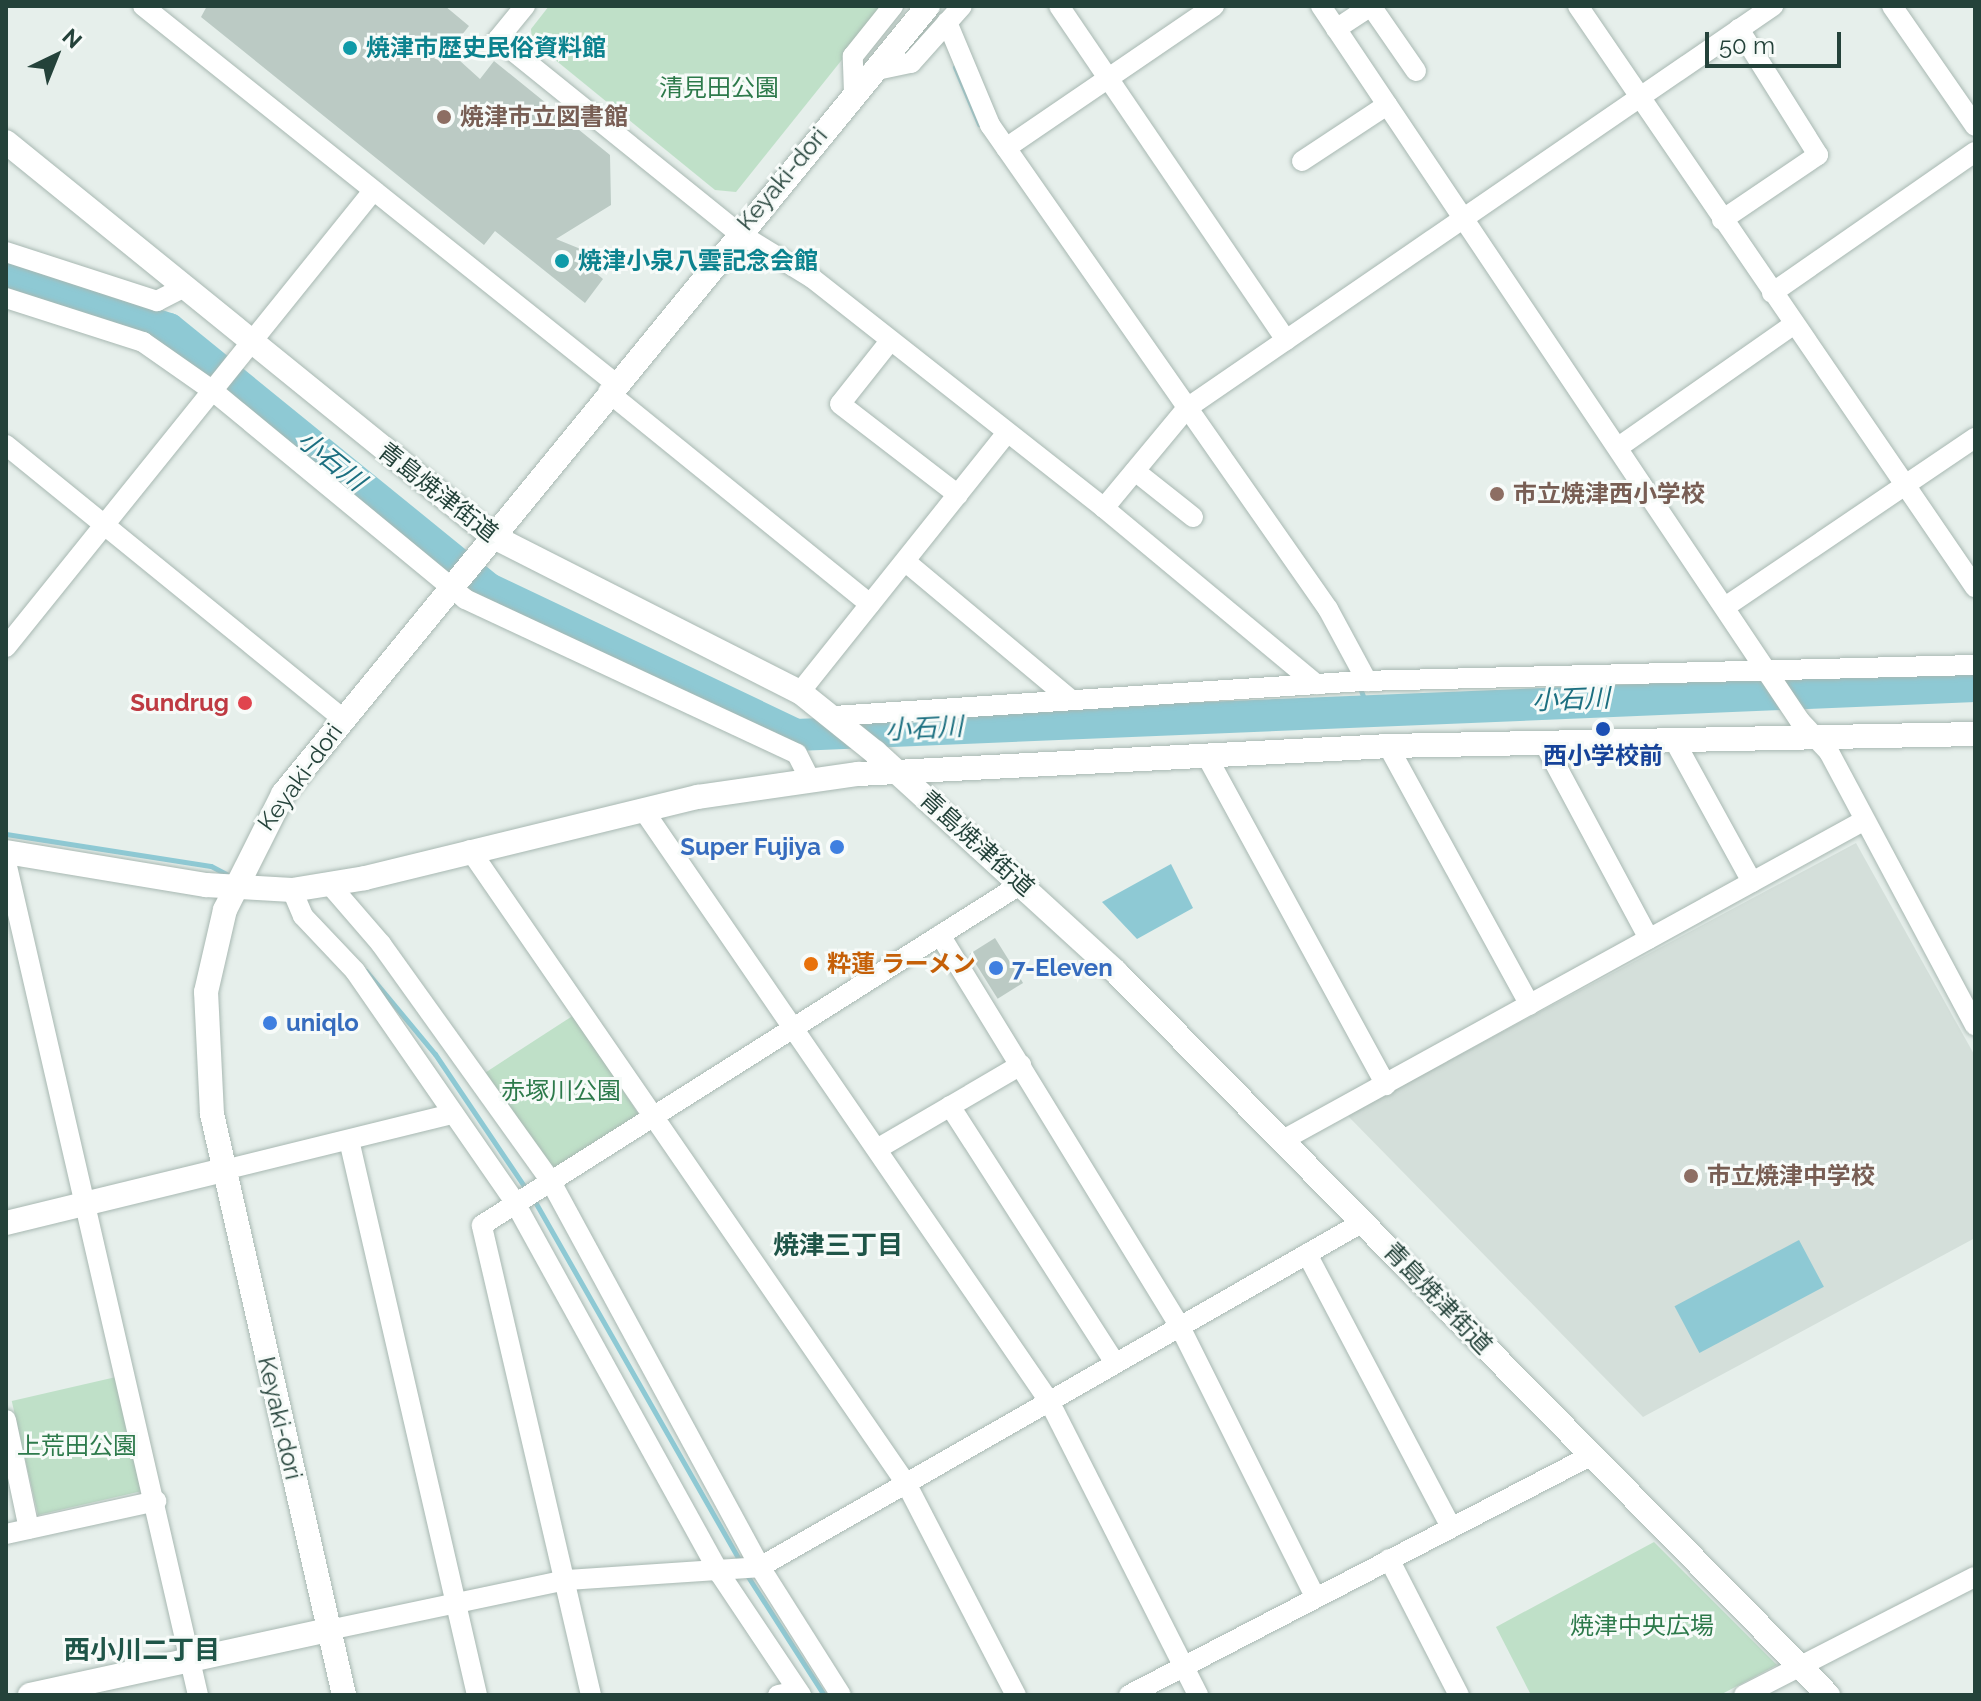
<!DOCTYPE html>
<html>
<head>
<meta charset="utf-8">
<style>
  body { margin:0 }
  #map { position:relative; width:1981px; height:1701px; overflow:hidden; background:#e6efeb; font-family:Raleway,"Noto Sans JP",sans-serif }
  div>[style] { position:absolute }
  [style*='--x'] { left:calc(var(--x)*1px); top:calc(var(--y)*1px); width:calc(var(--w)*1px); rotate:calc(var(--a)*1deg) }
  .built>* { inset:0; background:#d4dfda }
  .green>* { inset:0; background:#bfe0c8; transform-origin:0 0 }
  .water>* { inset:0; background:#8ec9d4; transform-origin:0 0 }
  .stream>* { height:5px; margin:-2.5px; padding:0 2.5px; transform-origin:2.5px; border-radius:2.5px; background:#8ec9d4 }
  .river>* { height:32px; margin:-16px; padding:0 16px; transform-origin:16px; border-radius:16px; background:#8ec9d4 }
  .building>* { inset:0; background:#bbcac4; transform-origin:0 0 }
  .roads { filter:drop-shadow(0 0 2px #a8b8b2) drop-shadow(0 0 2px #a8b8b2) }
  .street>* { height:20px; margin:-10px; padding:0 10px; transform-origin:10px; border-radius:10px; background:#fff }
  .secondary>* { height:24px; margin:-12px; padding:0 12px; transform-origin:12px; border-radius:12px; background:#fff }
  .dots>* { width:22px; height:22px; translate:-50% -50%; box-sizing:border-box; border:4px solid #f7fbf9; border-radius:50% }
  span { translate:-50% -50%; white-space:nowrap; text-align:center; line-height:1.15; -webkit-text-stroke:6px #f7fbf9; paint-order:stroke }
  .culture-label { font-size:24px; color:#0d838f; font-weight:700 }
  .left { translate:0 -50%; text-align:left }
  .park-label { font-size:24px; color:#2d7a4b }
  .education-label { font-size:24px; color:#785e54; font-weight:700 }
  .street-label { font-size:24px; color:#24423a }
  .health-label { font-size:24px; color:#be3a42; font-weight:700 }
  .right { translate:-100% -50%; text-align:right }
  .transit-label { font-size:24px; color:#164399; font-weight:700 }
  .shop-label { font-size:24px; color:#366cbe; font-weight:700 }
  .food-label { font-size:24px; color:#c56008; font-weight:700 }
  .water-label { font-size:26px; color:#1c6f80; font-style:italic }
  .neighbourhood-label { font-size:26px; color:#1f5548; font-weight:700 }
  .frame { position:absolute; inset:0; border:8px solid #24423a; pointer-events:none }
  .north { position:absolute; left:16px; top:16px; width:80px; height:80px; -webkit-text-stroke:6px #f7fbf9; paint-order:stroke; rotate:43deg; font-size:22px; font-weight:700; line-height:32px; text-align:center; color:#24423a }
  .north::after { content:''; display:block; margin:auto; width:28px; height:36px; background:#24423a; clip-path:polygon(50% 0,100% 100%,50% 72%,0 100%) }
  .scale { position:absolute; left:1705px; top:32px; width:136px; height:36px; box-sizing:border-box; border:4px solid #24423a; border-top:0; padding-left:10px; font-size:24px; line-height:28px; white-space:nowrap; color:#24423a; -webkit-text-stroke:6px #f7fbf9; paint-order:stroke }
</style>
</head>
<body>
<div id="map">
  <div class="built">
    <div style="clip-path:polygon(1856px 843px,1975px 1056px,1975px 1238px,1643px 1417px,1347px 1115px)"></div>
  </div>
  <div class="green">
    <div style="clip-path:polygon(549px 6px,885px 6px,736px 192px,715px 190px,532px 41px,531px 29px)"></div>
    <div style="left:574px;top:1015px;width:119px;height:110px;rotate:57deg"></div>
    <div style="left:116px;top:1377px;width:117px;height:107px;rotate:77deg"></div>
    <div style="clip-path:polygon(1654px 1542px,1777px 1665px,1720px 1695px,1531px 1695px,1496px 1627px)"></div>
  </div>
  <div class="water">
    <div style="clip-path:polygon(1171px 864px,1193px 908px,1137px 939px,1102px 902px)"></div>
    <div style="left:1799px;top:1240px;width:53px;height:141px;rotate:62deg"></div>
  </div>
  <div class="stream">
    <div style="--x:955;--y:67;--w:62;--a:67.2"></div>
    <div style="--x:1359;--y:685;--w:23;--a:70"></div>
    <div style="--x:6;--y:834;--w:207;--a:8.9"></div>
    <div style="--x:211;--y:866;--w:24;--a:28"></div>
    <div style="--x:366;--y:971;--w:108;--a:50.3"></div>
    <div style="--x:435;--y:1054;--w:166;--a:56"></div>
    <div style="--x:534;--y:1200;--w:418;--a:60.3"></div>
    <div style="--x:745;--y:1572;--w:146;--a:57.3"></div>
  </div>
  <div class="river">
    <div style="--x:6;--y:277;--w:171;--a:17.7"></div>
    <div style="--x:169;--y:329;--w:412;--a:39.1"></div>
    <div style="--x:489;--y:589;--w:340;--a:25.4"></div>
    <div style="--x:796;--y:735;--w:1180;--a:-2.38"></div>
  </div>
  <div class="building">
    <div style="clip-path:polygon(207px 6px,445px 6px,469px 26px,449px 51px,480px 79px,494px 61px,610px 155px,611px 205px,556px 239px,593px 254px,590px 268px,603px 279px,585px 303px,495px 231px,484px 245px,201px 17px)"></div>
    <div style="left:995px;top:938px;width:53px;height:30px;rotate:58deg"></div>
  </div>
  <div class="roads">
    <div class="street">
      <div style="--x:143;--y:6;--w:604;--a:38.62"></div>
      <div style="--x:525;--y:6;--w:43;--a:129.3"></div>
      <div style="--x:498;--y:39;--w:307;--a:38.9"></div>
      <div style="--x:737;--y:232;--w:88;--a:31.5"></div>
      <div style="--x:812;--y:278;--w:372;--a:38.2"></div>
      <div style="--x:1104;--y:508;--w:276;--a:39.7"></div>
      <div style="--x:1059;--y:6;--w:404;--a:55.8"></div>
      <div style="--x:1321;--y:6;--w:861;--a:56.18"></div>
      <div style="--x:1800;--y:721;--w:42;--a:46.9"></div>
      <div style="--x:1829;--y:752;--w:310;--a:61.9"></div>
      <div style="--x:1371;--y:6;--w:79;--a:55.3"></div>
      <div style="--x:1578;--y:6;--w:704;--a:55.66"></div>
      <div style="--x:1892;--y:6;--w:146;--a:55.3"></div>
      <div style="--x:947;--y:22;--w:112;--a:67.3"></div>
      <div style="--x:990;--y:125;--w:590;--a:55.07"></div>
      <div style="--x:1328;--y:609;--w:82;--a:61.6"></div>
      <div style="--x:1336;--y:29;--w:42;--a:-33.3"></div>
      <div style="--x:872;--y:71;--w:40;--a:-12"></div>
      <div style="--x:911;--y:63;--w:76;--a:-48.2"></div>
      <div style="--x:854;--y:93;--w:37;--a:-92"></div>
      <div style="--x:853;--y:56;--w:64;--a:-51.3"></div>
      <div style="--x:1006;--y:148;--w:252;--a:-34.3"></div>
      <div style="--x:1302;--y:161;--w:102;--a:-33.4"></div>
      <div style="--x:1722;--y:220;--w:116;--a:-34.1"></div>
      <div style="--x:1818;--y:155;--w:149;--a:-122.1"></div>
      <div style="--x:6;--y:252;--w:159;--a:18"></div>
      <div style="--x:157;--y:301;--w:29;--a:-27"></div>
      <div style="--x:1772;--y:293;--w:247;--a:-34.8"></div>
      <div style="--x:6;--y:298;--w:144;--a:17.8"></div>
      <div style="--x:143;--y:342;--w:85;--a:35"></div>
      <div style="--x:213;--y:391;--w:327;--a:39.5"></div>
      <div style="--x:465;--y:599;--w:366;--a:25"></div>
      <div style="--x:797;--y:754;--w:29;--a:63"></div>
      <div style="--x:890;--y:341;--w:80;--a:128.4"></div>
      <div style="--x:840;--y:404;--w:149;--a:37.6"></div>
      <div style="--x:608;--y:392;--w:337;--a:39"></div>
      <div style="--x:6;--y:445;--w:434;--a:39.1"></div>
      <div style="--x:1620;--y:446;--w:213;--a:-35"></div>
      <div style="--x:1135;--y:471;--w:74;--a:38.4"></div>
      <div style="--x:1104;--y:508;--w:130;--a:-50.3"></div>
      <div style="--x:1187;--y:408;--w:711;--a:-34.45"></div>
      <div style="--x:906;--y:562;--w:214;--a:39.9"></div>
      <div style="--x:1725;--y:607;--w:302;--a:-34.1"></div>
      <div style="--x:6;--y:647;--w:585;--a:-51.17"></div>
      <div style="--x:800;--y:692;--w:332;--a:-51.4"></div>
      <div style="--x:834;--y:716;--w:530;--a:-3.79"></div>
      <div style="--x:1363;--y:681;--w:612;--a:-1.5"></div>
      <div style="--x:1674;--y:740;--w:162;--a:61.2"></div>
      <div style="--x:1544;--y:743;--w:222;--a:61.8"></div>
      <div style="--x:1388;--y:746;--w:295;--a:61.3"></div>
      <div style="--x:1206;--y:755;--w:376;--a:61.4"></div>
      <div style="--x:644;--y:811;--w:716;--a:55.53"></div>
      <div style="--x:1049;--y:1401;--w:330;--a:63.1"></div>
      <div style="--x:470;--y:850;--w:771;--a:55.46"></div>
      <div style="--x:907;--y:1485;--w:237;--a:62.6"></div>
      <div style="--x:6;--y:862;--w:855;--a:77.02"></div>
      <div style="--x:331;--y:886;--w:77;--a:49.2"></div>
      <div style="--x:381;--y:944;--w:290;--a:54.4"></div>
      <div style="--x:550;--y:1180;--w:440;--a:61.5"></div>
      <div style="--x:760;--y:1567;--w:151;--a:57.7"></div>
      <div style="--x:292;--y:890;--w:28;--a:67"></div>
      <div style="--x:303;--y:916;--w:76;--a:46.6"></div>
      <div style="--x:355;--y:971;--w:280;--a:55.3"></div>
      <div style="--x:514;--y:1201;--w:426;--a:61.1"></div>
      <div style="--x:720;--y:1574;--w:146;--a:56.2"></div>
      <div style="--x:940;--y:935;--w:457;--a:58.5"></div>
      <div style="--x:1179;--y:1325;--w:303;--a:63.4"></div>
      <div style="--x:950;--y:1106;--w:305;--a:57.3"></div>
      <div style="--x:349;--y:1140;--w:570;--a:77.01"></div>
      <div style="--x:1283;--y:1140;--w:662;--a:-28.81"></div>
      <div style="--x:877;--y:1149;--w:167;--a:-30.3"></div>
      <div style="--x:224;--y:1170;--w:235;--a:-13.8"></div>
      <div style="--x:1307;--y:1254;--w:309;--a:62.2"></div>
      <div style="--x:6;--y:1420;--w:111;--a:78.1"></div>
      <div style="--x:6;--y:1534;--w:154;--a:-12.4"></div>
      <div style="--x:1389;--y:1559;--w:153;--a:62.8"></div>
      <div style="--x:329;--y:1630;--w:242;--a:-11.9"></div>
      <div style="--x:566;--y:1580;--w:194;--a:-3.8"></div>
      <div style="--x:760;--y:1567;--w:695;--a:-29.78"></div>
      <div style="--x:591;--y:1695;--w:482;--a:-103.1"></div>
      <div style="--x:482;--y:1225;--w:638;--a:-32.32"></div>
      <div style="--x:778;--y:1695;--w:20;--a:-11"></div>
      <div style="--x:1129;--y:1695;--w:522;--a:-27.4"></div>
      <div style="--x:1744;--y:1695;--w:259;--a:-27.1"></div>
    </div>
    <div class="secondary">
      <div style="--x:6;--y:142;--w:626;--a:39.03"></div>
      <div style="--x:492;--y:536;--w:345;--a:26.9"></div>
      <div style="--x:800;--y:692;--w:96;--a:38.7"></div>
      <div style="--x:875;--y:752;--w:326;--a:42.4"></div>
      <div style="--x:1116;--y:972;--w:1015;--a:45.44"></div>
      <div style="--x:6;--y:852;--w:203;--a:9.4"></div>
      <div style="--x:206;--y:885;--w:86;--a:3.3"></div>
      <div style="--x:292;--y:890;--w:74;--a:-9.3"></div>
      <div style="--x:365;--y:878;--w:343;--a:-13.7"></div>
      <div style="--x:698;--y:797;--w:162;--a:-8.2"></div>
      <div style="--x:858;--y:774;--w:531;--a:-3.02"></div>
      <div style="--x:1388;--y:746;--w:587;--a:-1.17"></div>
      <div style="--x:6;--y:1223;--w:224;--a:-13.7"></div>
      <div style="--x:30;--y:1695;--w:306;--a:-12.3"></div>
      <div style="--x:344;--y:1695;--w:596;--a:-102.8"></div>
      <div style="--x:212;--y:1114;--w:122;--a:-92.8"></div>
      <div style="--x:206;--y:992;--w:84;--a:-77"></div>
      <div style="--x:225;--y:910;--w:130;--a:-63.4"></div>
      <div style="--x:283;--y:794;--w:1018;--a:-50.7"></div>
    </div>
  </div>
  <div class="dots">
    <div style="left:350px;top:48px;background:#0f9aa8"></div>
    <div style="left:444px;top:117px;background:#8d6e63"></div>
    <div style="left:562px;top:261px;background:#0f9aa8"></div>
    <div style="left:1497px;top:494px;background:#8d6e63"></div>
    <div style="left:245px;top:703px;background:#e0444e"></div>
    <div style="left:1603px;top:729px;background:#1a4fb4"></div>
    <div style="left:837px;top:847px;background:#3f7fe0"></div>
    <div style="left:811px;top:964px;background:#e8710a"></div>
    <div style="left:996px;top:968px;background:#3f7fe0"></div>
    <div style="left:270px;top:1023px;background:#3f7fe0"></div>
    <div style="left:1691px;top:1176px;background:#8d6e63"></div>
  </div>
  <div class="culture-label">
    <span class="left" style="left:366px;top:48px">焼津市歴史民俗資料館</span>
    <span class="left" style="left:578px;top:261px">焼津小泉八雲記念会館</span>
  </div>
  <div class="park-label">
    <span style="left:719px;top:88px">清見田公園</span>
    <span style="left:561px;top:1091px">赤塚川公園</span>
    <span style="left:77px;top:1446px">上荒田公園</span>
    <span style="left:1642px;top:1626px">焼津中央広場</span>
  </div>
  <div class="education-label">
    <span class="left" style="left:460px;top:117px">焼津市立図書館</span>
    <span class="left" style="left:1513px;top:494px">市立焼津西小学校</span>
    <span class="left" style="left:1707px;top:1176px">市立焼津中学校</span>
  </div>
  <div class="street-label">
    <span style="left:782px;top:179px;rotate:-50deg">Keyaki-dori</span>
    <span style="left:438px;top:492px;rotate:38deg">青島焼津街道</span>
    <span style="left:300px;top:777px;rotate:-54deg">Keyaki-dori</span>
    <span style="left:977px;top:843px;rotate:42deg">青島焼津街道</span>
    <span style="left:1438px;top:1298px;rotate:46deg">青島焼津街道</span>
    <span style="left:280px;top:1418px;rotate:77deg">Keyaki-dori</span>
  </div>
  <div class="health-label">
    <span class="right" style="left:229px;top:703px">Sundrug</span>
  </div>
  <div class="transit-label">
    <span style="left:1603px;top:756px">西小学校前</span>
  </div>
  <div class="shop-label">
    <span class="right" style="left:821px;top:847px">Super Fujiya</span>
    <span class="left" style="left:1012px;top:968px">7-Eleven</span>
    <span class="left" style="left:286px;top:1023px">uniqlo</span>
  </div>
  <div class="food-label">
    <span class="left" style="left:827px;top:964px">粋蓮 ラーメン</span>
  </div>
  <div class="water-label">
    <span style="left:331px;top:461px;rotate:39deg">小石川</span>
    <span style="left:1571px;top:700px;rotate:-2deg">小石川</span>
    <span style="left:924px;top:729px;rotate:-3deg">小石川</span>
  </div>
  <div class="neighbourhood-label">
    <span style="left:838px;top:1246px">焼津三丁目</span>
    <span style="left:142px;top:1651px">西小川二丁目</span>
  </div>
  <div class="frame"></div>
  <div class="north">N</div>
  <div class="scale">50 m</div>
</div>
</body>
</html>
